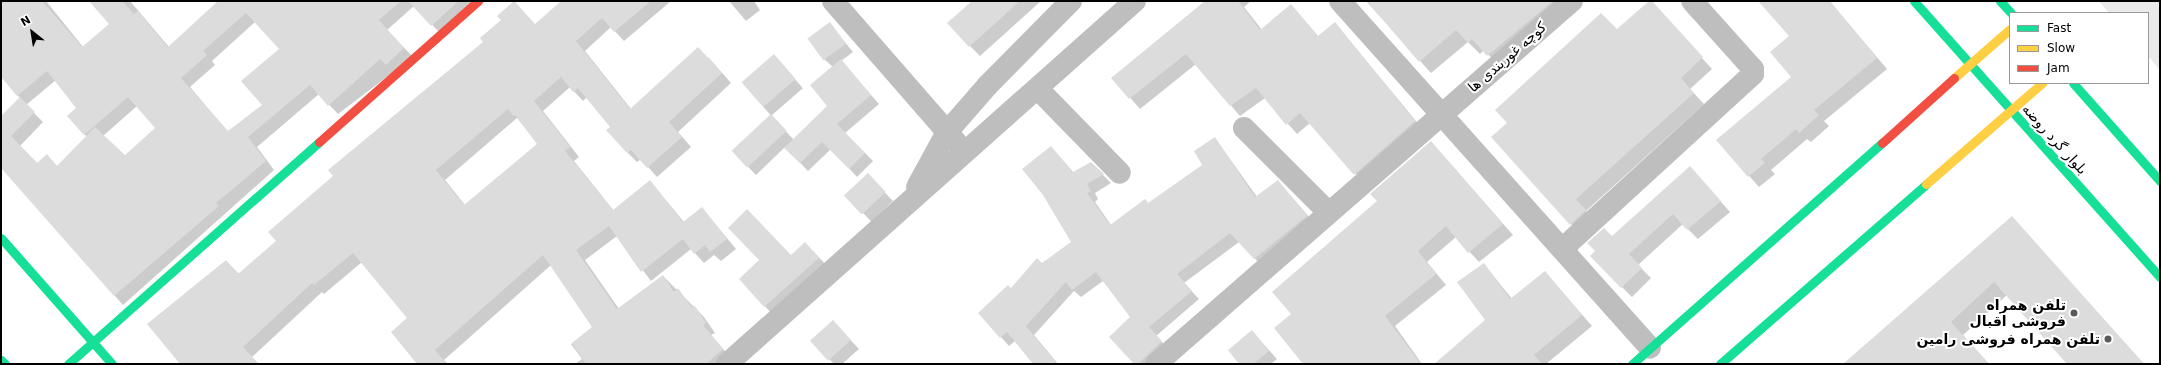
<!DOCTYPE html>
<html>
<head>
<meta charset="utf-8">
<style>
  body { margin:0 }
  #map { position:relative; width:2161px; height:365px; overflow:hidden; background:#fff; font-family:"DejaVu Sans","Noto Naskh Arabic",sans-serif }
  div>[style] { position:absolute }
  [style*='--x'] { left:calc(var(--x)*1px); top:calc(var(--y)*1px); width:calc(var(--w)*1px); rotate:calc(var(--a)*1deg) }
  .green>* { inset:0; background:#eaeaea }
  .shadow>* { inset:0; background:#0003; transform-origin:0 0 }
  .building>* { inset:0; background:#dcdcdc; transform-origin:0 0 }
  .street>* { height:22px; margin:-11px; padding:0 11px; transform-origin:11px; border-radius:11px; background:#bebebe }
  .fast>* { height:9px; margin:-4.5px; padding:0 4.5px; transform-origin:4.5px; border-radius:4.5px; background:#16e098 }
  .slow>* { height:9px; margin:-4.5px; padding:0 4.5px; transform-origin:4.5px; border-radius:4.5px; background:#ffcf43 }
  .jam>* { height:9px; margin:-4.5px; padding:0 4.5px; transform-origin:4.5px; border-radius:4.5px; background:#f24e42 }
  .dots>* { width:11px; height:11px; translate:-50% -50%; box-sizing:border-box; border:2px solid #fff; border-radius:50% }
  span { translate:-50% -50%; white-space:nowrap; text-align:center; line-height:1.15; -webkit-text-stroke:4px #fff; paint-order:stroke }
  .street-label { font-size:14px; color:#000 }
  .poi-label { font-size:14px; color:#000; font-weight:700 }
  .right { translate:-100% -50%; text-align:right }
  .frame { position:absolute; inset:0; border:2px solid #000; pointer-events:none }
  .legend { position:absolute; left:2009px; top:12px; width:140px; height:72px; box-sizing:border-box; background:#fff; border:1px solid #999; margin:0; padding:5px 7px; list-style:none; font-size:12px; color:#000 }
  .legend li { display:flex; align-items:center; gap:8px; height:20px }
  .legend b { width:20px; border:1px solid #999 }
  .north { position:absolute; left:12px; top:12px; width:40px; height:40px; -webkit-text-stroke:3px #fff; paint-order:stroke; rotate:330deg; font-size:11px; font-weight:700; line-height:16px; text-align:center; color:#000 }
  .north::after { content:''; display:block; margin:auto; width:14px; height:18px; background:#000; clip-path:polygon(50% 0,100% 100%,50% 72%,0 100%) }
</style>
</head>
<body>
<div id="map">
  <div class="green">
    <div style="clip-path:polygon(2099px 1px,2160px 1px,2160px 70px,2148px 56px,2148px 13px,2109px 13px)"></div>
  </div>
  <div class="shadow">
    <div style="clip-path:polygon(evenodd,1px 1px,46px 1px,83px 47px,110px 24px,90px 1px,130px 1px,169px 47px,220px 1px,481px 1px,441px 34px,414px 6px,387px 30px,413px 57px,338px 114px,319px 94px,257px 147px,274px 170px,123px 305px,1px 167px,1px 117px,20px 98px,1px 76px,1px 1px,255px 22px,280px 49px,263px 106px,228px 132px,190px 87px,215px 65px,212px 61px,255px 22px,1px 1px,56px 80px,77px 108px,68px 116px,87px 137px,58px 167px,47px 156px,38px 164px,20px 146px,43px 122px,26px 105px,56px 80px,1px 1px,137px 106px,157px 128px,125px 157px,103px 136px,137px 106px)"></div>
    <div style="clip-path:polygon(evenodd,564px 1px,671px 1px,624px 41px,611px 27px,585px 51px,631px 109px,708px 57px,731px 83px,678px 132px,691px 147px,657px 177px,641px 159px,637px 162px,628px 153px,608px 130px,612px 127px,587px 97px,583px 101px,570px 87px,543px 111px,579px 157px,574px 161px,614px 211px,650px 181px,684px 222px,702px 208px,736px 249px,721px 261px,714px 255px,704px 263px,691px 249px,651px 281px,617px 236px,585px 260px,619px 309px,663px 276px,704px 317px,715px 333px,711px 335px,732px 359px,726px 364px,575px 364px,582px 359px,571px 344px,593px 328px,551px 265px,444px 360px,448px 364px,419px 364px,408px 318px,362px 262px,324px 294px,322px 292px,252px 357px,258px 364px,179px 364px,226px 261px,239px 274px,278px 241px,485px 43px,515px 2px,535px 25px,564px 1px,517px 118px,539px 144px,465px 205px,445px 180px,517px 118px)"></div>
    <div style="clip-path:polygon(729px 1px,754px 1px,760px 10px,746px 21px)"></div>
    <div style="clip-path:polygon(973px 1px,1041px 1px,980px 56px,970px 46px)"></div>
    <div style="clip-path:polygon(1207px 1px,1251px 1px,1244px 7px,1262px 30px,1291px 5px,1319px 37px,1335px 23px,1425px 132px,1365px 184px,1310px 123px,1297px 134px,1265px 98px,1240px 116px,1196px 64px,1140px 109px,1113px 78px)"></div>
    <div style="clip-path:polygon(1366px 1px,1577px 1px,1500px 67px,1484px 50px,1480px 54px,1468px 42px,1431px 73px)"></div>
    <div style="clip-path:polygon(1650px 1px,1712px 69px,1690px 89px,1704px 104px,1586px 211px,1596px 221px,1581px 235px,1571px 224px,1509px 123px)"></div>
    <div style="clip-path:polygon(1760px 1px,1831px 3px,1887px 69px,1824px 121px,1829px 126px,1811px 142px,1807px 139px,1771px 170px,1775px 174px,1759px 187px,1717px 140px,1793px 78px,1791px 36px)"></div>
    <div style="clip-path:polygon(830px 24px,853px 52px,841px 61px,879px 104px,845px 133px,873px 161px,857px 177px,831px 149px,808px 171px,785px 147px,756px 175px,733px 151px,777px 122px,794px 140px,828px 106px,833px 67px,824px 59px)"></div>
    <div style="left:774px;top:55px;width:44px;height:42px;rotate:49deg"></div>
    <div style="clip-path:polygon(1215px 138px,1257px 197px,1278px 181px,1315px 224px,1263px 267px,1239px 242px,1184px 283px,1199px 299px,1156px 336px,1170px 350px,1155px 364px,1135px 364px,1132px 317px,1103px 281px,1081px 297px,1074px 291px,1034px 335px,1058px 364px,1034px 364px,1015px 341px,1009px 346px,1001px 337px,1011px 289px,1072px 243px,1051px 147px,1074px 173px,1091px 163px,1111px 183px,1095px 193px,1098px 199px,1095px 202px,1111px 225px,1149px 204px,1203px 165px)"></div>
    <div style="clip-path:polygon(1441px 153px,1513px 235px,1479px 262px,1456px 237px,1427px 262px,1446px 285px,1395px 326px,1422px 364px,1304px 364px,1293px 314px)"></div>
    <div style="clip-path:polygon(1690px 167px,1730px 212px,1698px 239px,1683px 224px,1638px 265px,1651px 278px,1632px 297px,1622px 287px,1612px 238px)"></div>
    <div style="left:868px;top:175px;width:36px;height:30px;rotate:46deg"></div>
    <div style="clip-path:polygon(2012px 218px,2144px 364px,2069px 364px,2007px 295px,1963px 335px,1989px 364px,1844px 364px)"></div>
    <div style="clip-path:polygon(813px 251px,827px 266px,773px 315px,740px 279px)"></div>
    <div style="clip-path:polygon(1484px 264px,1512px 299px,1545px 272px,1592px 326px,1546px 364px,1435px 364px,1487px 321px)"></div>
    <div style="clip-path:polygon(841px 330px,859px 349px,842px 364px,834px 364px,812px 341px)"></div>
    <div style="clip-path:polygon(1252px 331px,1277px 359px,1271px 364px,1240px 364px)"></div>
  </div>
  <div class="building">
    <div style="clip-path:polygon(evenodd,1px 1px,42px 1px,82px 47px,109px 24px,89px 1px,122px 1px,134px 14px,138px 11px,168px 47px,218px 1px,401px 1px,379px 20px,404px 48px,386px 65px,380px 59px,328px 106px,310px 85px,248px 137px,266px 161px,216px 203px,219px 206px,114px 296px,1px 168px,1px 116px,20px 97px,35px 112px,11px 136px,37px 163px,47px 154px,57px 166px,95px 127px,125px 155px,155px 128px,128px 97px,84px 135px,67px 116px,76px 108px,47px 71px,17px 96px,1px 77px,1px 1px,246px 13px,279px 49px,241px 81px,262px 105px,228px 131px,181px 78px,207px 55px,203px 51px,246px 13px)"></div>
    <div style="clip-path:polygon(408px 1px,459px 1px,431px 26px)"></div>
    <div style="clip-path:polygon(evenodd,514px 1px,535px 24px,561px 1px,651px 1px,614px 32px,602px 18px,576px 41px,630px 109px,698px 47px,722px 73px,669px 122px,682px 137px,647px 168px,631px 150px,627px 153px,606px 130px,610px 127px,578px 88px,573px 92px,561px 77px,534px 101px,570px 147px,565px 151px,613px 210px,650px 180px,683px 222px,702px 207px,727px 239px,710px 252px,705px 245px,694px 254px,683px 239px,641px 272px,609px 226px,576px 250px,617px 309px,663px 275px,674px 292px,678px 288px,692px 308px,695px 306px,706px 323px,703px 325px,723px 349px,706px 364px,586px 364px,572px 343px,592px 327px,543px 255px,435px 350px,447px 364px,417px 364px,391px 332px,407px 318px,353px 253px,314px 285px,312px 283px,243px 347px,259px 364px,180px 364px,147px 324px,226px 260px,238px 274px,276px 241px,268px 232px,333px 176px,328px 170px,483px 42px,480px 38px,501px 20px,497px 16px,514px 1px,508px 109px,513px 116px,515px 115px,537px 144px,464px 205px,436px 170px,508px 109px)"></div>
    <div style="clip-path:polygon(972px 1px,1020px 1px,969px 47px,947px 23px)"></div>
    <div style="clip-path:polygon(1205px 1px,1238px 1px,1260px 30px,1291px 4px,1318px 36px,1335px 22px,1415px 121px,1354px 175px,1300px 113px,1286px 125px,1256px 88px,1230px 106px,1186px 54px,1129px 99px,1111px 78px)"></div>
    <div style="clip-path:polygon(1367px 1px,1553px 1px,1487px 56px,1472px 39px,1468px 43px,1456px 30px,1419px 62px)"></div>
    <div style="clip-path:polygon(1649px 1px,1652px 1px,1703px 57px,1681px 78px,1694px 93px,1576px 199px,1586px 210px,1570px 225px,1491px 137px,1507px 123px,1495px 110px,1601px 13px,1617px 29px)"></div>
    <div style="clip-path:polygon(1758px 1px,1830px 1px,1877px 58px,1814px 110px,1819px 115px,1799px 133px,1796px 129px,1761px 159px,1765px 163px,1748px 177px,1716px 140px,1791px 77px,1770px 52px,1789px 36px)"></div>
    <div style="left:830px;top:22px;width:27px;height:28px;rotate:54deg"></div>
    <div style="left:774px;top:54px;width:33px;height:43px;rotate:49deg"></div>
    <div style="clip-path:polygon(841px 59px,871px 95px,837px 124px,865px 153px,849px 169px,822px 142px,800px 163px,784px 148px,827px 106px,810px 85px)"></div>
    <div style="left:771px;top:114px;width:23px;height:54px;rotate:47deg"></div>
    <div style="clip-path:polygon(1215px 137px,1255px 197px,1278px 180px,1307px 216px,1254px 259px,1230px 233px,1177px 274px,1192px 291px,1149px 327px,1162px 341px,1138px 364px,1134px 364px,1109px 337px,1130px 317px,1096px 272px,1072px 290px,1066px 282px,1026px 326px,1057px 364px,1033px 364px,1007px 332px,1000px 338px,978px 313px,1008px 285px,1011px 288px,1037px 258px,1042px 263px,1071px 242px,1043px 195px,1022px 169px,1051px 146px,1073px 172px,1091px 162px,1104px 174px,1087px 184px,1091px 191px,1087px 193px,1110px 225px,1145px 199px,1148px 203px,1202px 165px,1194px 151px)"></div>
    <div style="clip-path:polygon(1431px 141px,1503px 224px,1468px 253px,1446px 226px,1418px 251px,1436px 274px,1385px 316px,1421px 364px,1303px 364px,1274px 328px,1291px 314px,1272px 292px,1377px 201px,1370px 194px)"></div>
    <div style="clip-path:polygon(1690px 166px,1721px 201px,1687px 230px,1673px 214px,1629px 254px,1642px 268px,1621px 288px,1590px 256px,1595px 251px,1587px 243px,1604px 228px,1612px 236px)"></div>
    <div style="left:868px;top:173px;width:26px;height:33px;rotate:47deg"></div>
    <div style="clip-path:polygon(747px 209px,791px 255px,805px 242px,819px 258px,764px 307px,739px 279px,759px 260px,728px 228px)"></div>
    <div style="clip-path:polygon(2012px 216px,2144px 364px,2067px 364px,1994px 282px,1951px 322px,1989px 364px,1843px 364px)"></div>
    <div style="clip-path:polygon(1484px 263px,1510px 299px,1545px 271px,1582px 315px,1534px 355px,1542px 364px,1434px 364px,1485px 320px,1457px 282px)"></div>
    <div style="left:833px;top:320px;width:27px;height:31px;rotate:48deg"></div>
    <div style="clip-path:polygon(1252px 330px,1269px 351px,1253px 364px,1239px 364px,1228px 350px)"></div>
  </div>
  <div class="street">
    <div style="--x:833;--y:1;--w:187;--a:48.9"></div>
    <div style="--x:1340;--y:1;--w:465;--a:48.2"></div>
    <div style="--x:1038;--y:89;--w:117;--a:45.7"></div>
    <div style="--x:1244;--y:128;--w:119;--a:45"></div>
    <div style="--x:917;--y:187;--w:63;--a:-61.4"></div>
    <div style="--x:947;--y:132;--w:62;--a:-48.9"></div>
    <div style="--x:988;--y:85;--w:118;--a:-45.3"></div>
    <div style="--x:1562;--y:249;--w:259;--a:-42.5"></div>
    <div style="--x:1753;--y:74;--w:5;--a:-90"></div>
    <div style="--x:1753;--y:69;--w:91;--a:-131.9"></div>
    <div style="--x:727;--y:364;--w:546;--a:-41.66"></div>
    <div style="--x:1156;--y:364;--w:552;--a:-41.11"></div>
  </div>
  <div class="fast">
    <div style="--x:1914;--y:1;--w:370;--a:48.3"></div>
    <div style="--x:2000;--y:1;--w:16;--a:47"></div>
    <div style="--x:2073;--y:83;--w:131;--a:48.4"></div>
    <div style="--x:1;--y:238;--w:168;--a:48.6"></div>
    <div style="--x:1;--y:360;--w:6;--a:45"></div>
    <div style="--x:68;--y:364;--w:335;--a:-41.5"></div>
    <div style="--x:1632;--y:364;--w:334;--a:-41.5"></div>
    <div style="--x:1720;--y:364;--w:274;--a:-41.1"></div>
  </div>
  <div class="slow">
    <div style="--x:1954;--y:78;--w:74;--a:-41.2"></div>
    <div style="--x:1926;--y:184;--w:154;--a:-41"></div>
  </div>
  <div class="jam">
    <div style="--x:319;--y:142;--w:213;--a:-41.6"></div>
    <div style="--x:1882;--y:143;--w:97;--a:-42.1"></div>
  </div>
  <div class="dots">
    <div style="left:2074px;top:313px;background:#595959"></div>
    <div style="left:2108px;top:339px;background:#595959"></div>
  </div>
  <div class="street-label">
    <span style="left:1507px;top:57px;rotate:-41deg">کوچه غوربندی ها</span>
    <span style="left:2055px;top:139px;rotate:48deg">بلوار گرد روضه</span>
  </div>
  <div class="poi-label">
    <span class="right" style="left:2066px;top:313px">تلفن همراه<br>فروشی اقبال</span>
    <span class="right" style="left:2100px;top:339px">تلفن همراه فروشی رامین</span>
  </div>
  <div class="frame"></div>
  <ul class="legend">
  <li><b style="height:5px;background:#16e098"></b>Fast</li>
  <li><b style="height:5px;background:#ffcf43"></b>Slow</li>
  <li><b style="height:5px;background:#f24e42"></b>Jam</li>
  </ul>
  <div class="north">N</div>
</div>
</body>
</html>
